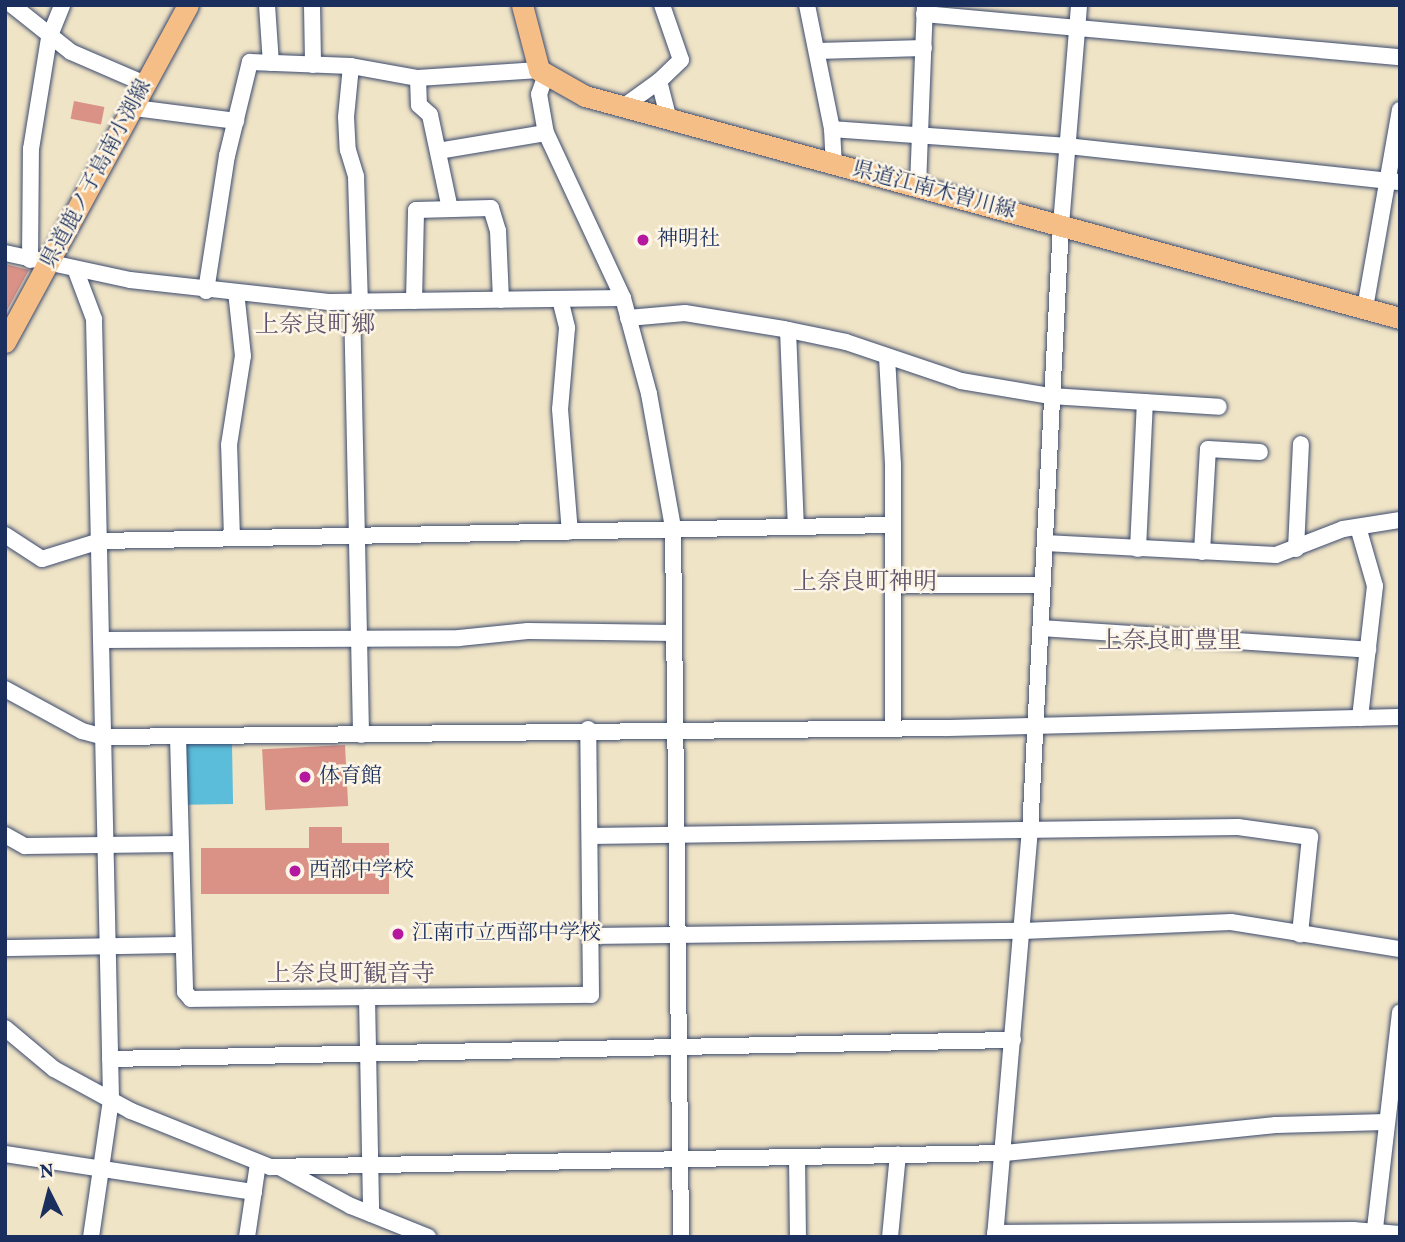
<!DOCTYPE html>
<html>
<head>
<meta charset="utf-8">
<style>
  body { margin:0 }
  #map { position:relative; width:1405px; height:1242px; overflow:hidden; background:#f0e4c6; font-family:Vollkorn,"Noto Serif JP",serif }
  div>[style] { position:absolute }
  [style*='--x'] { left:calc(var(--x)*1px); top:calc(var(--y)*1px); width:calc(var(--w)*1px); rotate:calc(var(--a)*1deg) }
  .water>* { inset:0; background:#5bbdd9; transform-origin:0 0 }
  .building>* { inset:0; background:#da9287; transform-origin:0 0 }
  .roads { filter:drop-shadow(0 0 2px #3b4a6e) drop-shadow(0 0 2px #3b4a6e) }
  .minor>* { height:16px; margin:-8px; padding:0 8px; transform-origin:8px; border-radius:8px; background:#fff }
  .major>* { height:21px; margin:-10.5px; padding:0 10.5px; transform-origin:10.5px; border-radius:10.5px; background:#f6be87 }
  .dots>* { width:19px; height:19px; translate:-50% -50%; box-sizing:border-box; border:4px solid #fcf5e5; border-radius:50% }
  span { translate:-50% -50%; white-space:nowrap; text-align:center; line-height:1.15; -webkit-text-stroke:5px #fcf5e5; paint-order:stroke }
  .street-label { font-size:21px; color:#1b2f5e }
  .poi-label { font-size:21px; color:#1b2f5e }
  .left { translate:0 -50%; text-align:left }
  .quarter-label { font-size:24px; color:#5e526c }
  .frame { position:absolute; inset:0; border:7px solid #1b2f5e; pointer-events:none }
  .north { position:absolute; left:14px; top:1158px; width:70px; height:70px; -webkit-text-stroke:5px #fcf5e5; paint-order:stroke; rotate:354deg; font-size:19px; font-weight:700; line-height:28px; text-align:center; color:#1b2f5e }
  .north::after { content:''; display:block; margin:auto; width:24px; height:32px; background:#1b2f5e; clip-path:polygon(50% 0,100% 100%,50% 72%,0 100%) }
</style>
</head>
<body>
<div id="map">
  <div class="water">
    <div style="left:232px;top:743px;width:61px;height:47px;rotate:89deg"></div>
  </div>
  <div class="building">
    <div style="left:74px;top:101px;width:31px;height:18px;rotate:11deg"></div>
    <div style="clip-path:polygon(5px 264px,29px 270px,5px 314px)"></div>
    <div style="left:345px;top:745px;width:61px;height:83px;rotate:87deg"></div>
    <div style="clip-path:polygon(309px 827px,342px 827px,342px 843px,389px 843px,389px 894px,201px 894px,201px 848px,309px 848px)"></div>
  </div>
  <div class="roads">
    <div class="minor">
      <div style="--x:12;--y:5;--w:75;--a:38.5"></div>
      <div style="--x:71;--y:52;--w:81;--a:23.4"></div>
      <div style="--x:267;--y:5;--w:58;--a:86.1"></div>
      <div style="--x:312;--y:5;--w:60;--a:89"></div>
      <div style="--x:662;--y:5;--w:58;--a:70.9"></div>
      <div style="--x:681;--y:60;--w:30;--a:136"></div>
      <div style="--x:659;--y:81;--w:40;--a:75.6"></div>
      <div style="--x:807;--y:5;--w:126;--a:78.6"></div>
      <div style="--x:832;--y:129;--w:35;--a:87"></div>
      <div style="--x:924;--y:14;--w:478;--a:5.2"></div>
      <div style="--x:817;--y:51;--w:107;--a:-1.6"></div>
      <div style="--x:351;--y:66;--w:51;--a:95.6"></div>
      <div style="--x:346;--y:117;--w:33;--a:87"></div>
      <div style="--x:348;--y:150;--w:28;--a:73"></div>
      <div style="--x:356;--y:177;--w:125;--a:88.2"></div>
      <div style="--x:545;--y:77;--w:18;--a:109"></div>
      <div style="--x:539;--y:94;--w:40;--a:80"></div>
      <div style="--x:546;--y:133;--w:182;--a:65"></div>
      <div style="--x:623;--y:298;--w:99;--a:74.8"></div>
      <div style="--x:649;--y:394;--w:136;--a:79.8"></div>
      <div style="--x:673;--y:528;--w:709;--a:89.35"></div>
      <div style="--x:418;--y:78;--w:27;--a:88"></div>
      <div style="--x:419;--y:105;--w:15;--a:42"></div>
      <div style="--x:430;--y:115;--w:96;--a:78"></div>
      <div style="--x:623;--y:107;--w:44;--a:-35.8"></div>
      <div style="--x:135;--y:108;--w:102;--a:7.3"></div>
      <div style="--x:832;--y:129;--w:236;--a:4.1"></div>
      <div style="--x:1067;--y:146;--w:335;--a:6.2"></div>
      <div style="--x:438;--y:151;--w:109;--a:-9.5"></div>
      <div style="--x:918;--y:186;--w:181;--a:-87.8"></div>
      <div style="--x:5;--y:253;--w:128;--a:12.2"></div>
      <div style="--x:130;--y:280;--w:200;--a:6.3"></div>
      <div style="--x:329;--y:302;--w:294;--a:-0.8"></div>
      <div style="--x:30;--y:260;--w:111;--a:-89.5"></div>
      <div style="--x:31;--y:149;--w:112;--a:-80.8"></div>
      <div style="--x:49;--y:38;--w:35;--a:-68"></div>
      <div style="--x:76;--y:271;--w:51;--a:69.4"></div>
      <div style="--x:94;--y:319;--w:781;--a:88.75"></div>
      <div style="--x:111;--y:1100;--w:138;--a:98.3"></div>
      <div style="--x:206;--y:291;--w:137;--a:-81.2"></div>
      <div style="--x:227;--y:156;--w:97;--a:-76.3"></div>
      <div style="--x:250;--y:62;--w:101;--a:2.3"></div>
      <div style="--x:351;--y:66;--w:68;--a:10.2"></div>
      <div style="--x:418;--y:78;--w:121;--a:-3.8"></div>
      <div style="--x:560;--y:299;--w:30;--a:76"></div>
      <div style="--x:567;--y:328;--w:81;--a:94.9"></div>
      <div style="--x:560;--y:409;--w:123;--a:85.4"></div>
      <div style="--x:414;--y:301;--w:91;--a:-88.7"></div>
      <div style="--x:416;--y:210;--w:75;--a:-1.5"></div>
      <div style="--x:491;--y:208;--w:24;--a:73"></div>
      <div style="--x:498;--y:231;--w:69;--a:87.5"></div>
      <div style="--x:352;--y:302;--w:433;--a:88.8"></div>
      <div style="--x:1365;--y:308;--w:201;--a:-80"></div>
      <div style="--x:628;--y:318;--w:57;--a:-5"></div>
      <div style="--x:685;--y:313;--w:100;--a:9.2"></div>
      <div style="--x:784;--y:329;--w:63;--a:11.8"></div>
      <div style="--x:846;--y:342;--w:121;--a:18.7"></div>
      <div style="--x:961;--y:381;--w:91;--a:9.5"></div>
      <div style="--x:1051;--y:396;--w:168;--a:3.7"></div>
      <div style="--x:788;--y:330;--w:196;--a:87.7"></div>
      <div style="--x:887;--y:357;--w:108;--a:86.8"></div>
      <div style="--x:893;--y:465;--w:264;--a:90"></div>
      <div style="--x:1358;--y:527;--w:61;--a:73.9"></div>
      <div style="--x:1375;--y:586;--w:133;--a:96.5"></div>
      <div style="--x:5;--y:535;--w:44;--a:33"></div>
      <div style="--x:42;--y:559;--w:61;--a:-17.2"></div>
      <div style="--x:100;--y:541;--w:792;--a:-1.16"></div>
      <div style="--x:232;--y:538;--w:93;--a:-91.8"></div>
      <div style="--x:229;--y:445;--w:90;--a:-81.1"></div>
      <div style="--x:243;--y:356;--w:64;--a:-96.2"></div>
      <div style="--x:1045;--y:543;--w:231;--a:3"></div>
      <div style="--x:1276;--y:555;--w:72;--a:-21.2"></div>
      <div style="--x:1343;--y:529;--w:58;--a:-9"></div>
      <div style="--x:1138;--y:549;--w:147;--a:-87.3"></div>
      <div style="--x:1296;--y:549;--w:105;--a:-87.3"></div>
      <div style="--x:1202;--y:552;--w:103;--a:-86.7"></div>
      <div style="--x:1208;--y:449;--w:52;--a:3.3"></div>
      <div style="--x:892;--y:585;--w:149;--a:0"></div>
      <div style="--x:1041;--y:628;--w:328;--a:3.8"></div>
      <div style="--x:101;--y:640;--w:358;--a:-0.3"></div>
      <div style="--x:459;--y:638;--w:69;--a:-5.8"></div>
      <div style="--x:528;--y:631;--w:146;--a:0.8"></div>
      <div style="--x:5;--y:689;--w:88;--a:28.6"></div>
      <div style="--x:82;--y:731;--w:23;--a:15"></div>
      <div style="--x:104;--y:737;--w:843;--a:-0.61"></div>
      <div style="--x:947;--y:728;--w:453;--a:-1.4"></div>
      <div style="--x:178;--y:737;--w:255;--a:88.4"></div>
      <div style="--x:185;--y:992;--w:9;--a:49"></div>
      <div style="--x:191;--y:999;--w:400;--a:-0.6"></div>
      <div style="--x:591;--y:995;--w:266;--a:-90.6"></div>
      <div style="--x:5;--y:835;--w:23;--a:29"></div>
      <div style="--x:25;--y:846;--w:154;--a:-0.7"></div>
      <div style="--x:590;--y:836;--w:648;--a:-0.8"></div>
      <div style="--x:1238;--y:827;--w:73;--a:7.9"></div>
      <div style="--x:1310;--y:837;--w:98;--a:95.9"></div>
      <div style="--x:590;--y:936;--w:433;--a:-0.7"></div>
      <div style="--x:1023;--y:931;--w:208;--a:-2.5"></div>
      <div style="--x:1231;--y:922;--w:171;--a:9.1"></div>
      <div style="--x:5;--y:948;--w:178;--a:-1"></div>
      <div style="--x:367;--y:997;--w:217;--a:88.9"></div>
      <div style="--x:5;--y:1028;--w:64;--a:39.9"></div>
      <div style="--x:54;--y:1069;--w:88;--a:28.6"></div>
      <div style="--x:131;--y:1111;--w:150;--a:21.9"></div>
      <div style="--x:270;--y:1167;--w:735;--a:-1.09"></div>
      <div style="--x:1005;--y:1153;--w:272;--a:-5.9"></div>
      <div style="--x:1276;--y:1125;--w:110;--a:-1.6"></div>
      <div style="--x:110;--y:1059;--w:903;--a:-1.21"></div>
      <div style="--x:5;--y:1154;--w:252;--a:8.7"></div>
      <div style="--x:797;--y:1157;--w:80;--a:89.3"></div>
      <div style="--x:281;--y:1168;--w:80;--a:28.5"></div>
      <div style="--x:351;--y:1206;--w:83;--a:21.9"></div>
      <div style="--x:995;--y:1233;--w:358;--a:-0.5"></div>
      <div style="--x:1353;--y:1230;--w:47;--a:4.9"></div>
      <div style="--x:247;--y:1237;--w:75;--a:-81.5"></div>
      <div style="--x:890;--y:1237;--w:83;--a:-84.5"></div>
      <div style="--x:995;--y:1237;--w:407;--a:-85.1"></div>
      <div style="--x:1030;--y:832;--w:608;--a:-87.08"></div>
      <div style="--x:1061;--y:225;--w:221;--a:-85.3"></div>
      <div style="--x:1374;--y:1237;--w:226;--a:-83.4"></div>
    </div>
    <div class="major">
      <div style="--x:522;--y:5;--w:67;--a:75.3"></div>
      <div style="--x:539;--y:70;--w:53;--a:29.5"></div>
      <div style="--x:585;--y:96;--w:845;--a:15.24"></div>
      <div style="--x:5;--y:342;--w:383;--a:-61.5"></div>
    </div>
  </div>
  <div class="dots">
    <div style="left:643px;top:240px;background:#b5179e"></div>
    <div style="left:305px;top:777px;background:#b5179e"></div>
    <div style="left:295px;top:871px;background:#b5179e"></div>
    <div style="left:398px;top:934px;background:#b5179e"></div>
  </div>
  <div class="street-label">
    <span style="left:97px;top:174px;rotate:-62deg">県道鹿ノ子島南小渕線</span>
    <span style="left:934px;top:191px;rotate:15deg">県道江南木曽川線</span>
  </div>
  <div class="poi-label">
    <span class="left" style="left:657px;top:240px">神明社</span>
    <span class="left" style="left:319px;top:777px">体育館</span>
    <span class="left" style="left:309px;top:871px">西部中学校</span>
    <span class="left" style="left:412px;top:934px">江南市立西部中学校</span>
  </div>
  <div class="quarter-label">
    <span style="left:315px;top:327px">上奈良町郷</span>
    <span style="left:865px;top:584px">上奈良町神明</span>
    <span style="left:1170px;top:643px">上奈良町豊里</span>
    <span style="left:351px;top:976px">上奈良町観音寺</span>
  </div>
  <div class="frame"></div>
  <div class="north">N</div>
</div>
</body>
</html>
